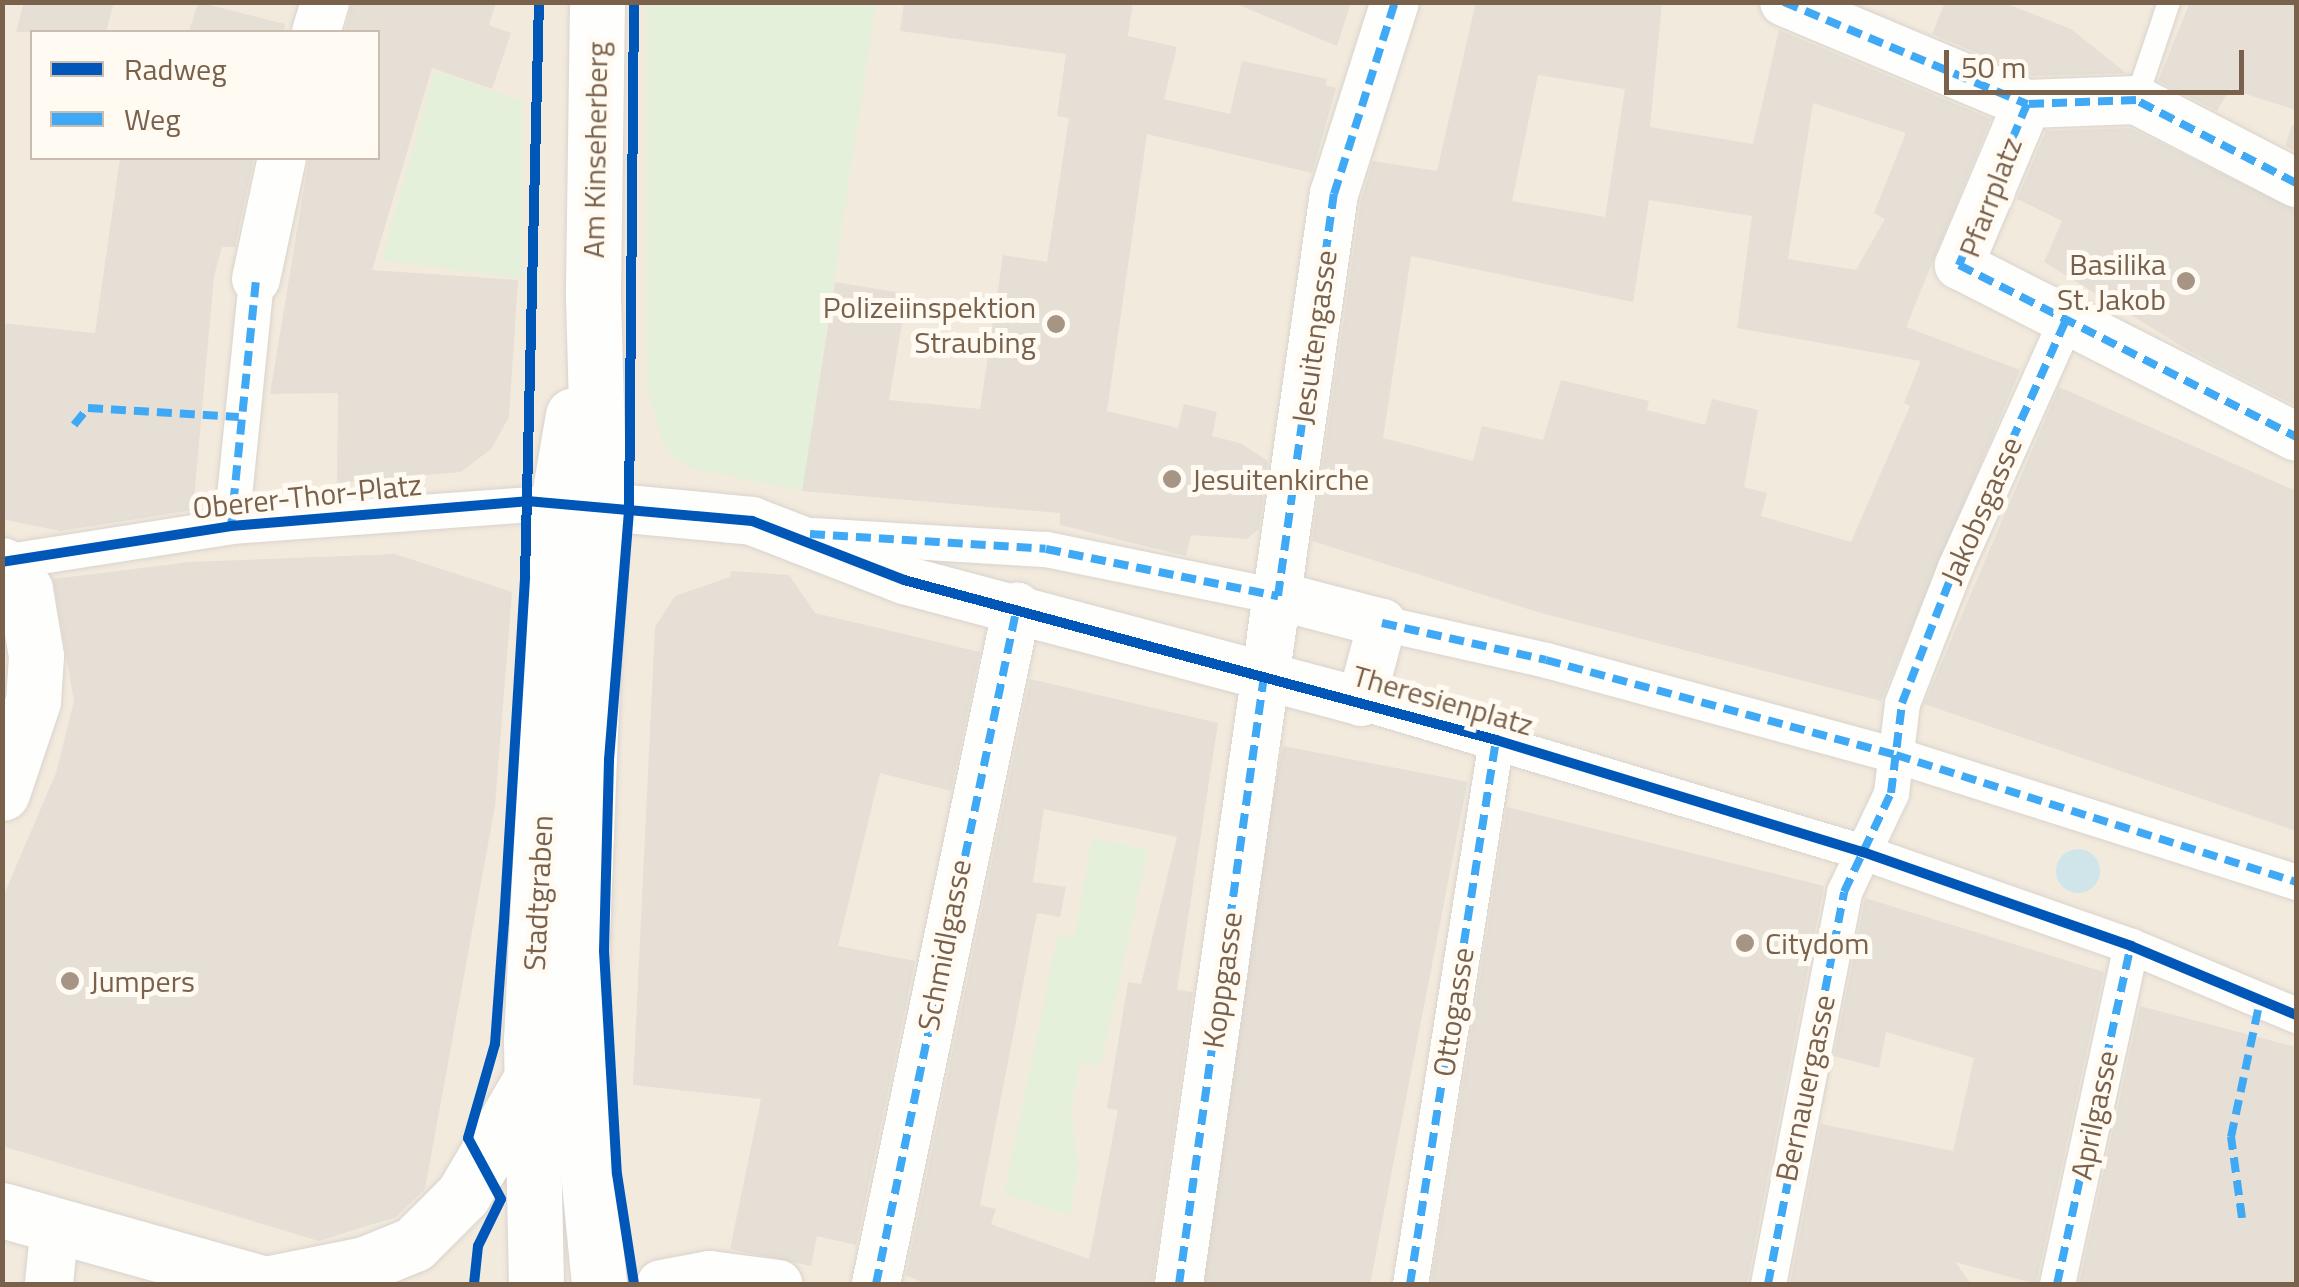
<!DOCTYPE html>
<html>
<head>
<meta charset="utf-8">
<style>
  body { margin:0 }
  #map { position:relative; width:2299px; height:1287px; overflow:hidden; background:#f9f6ef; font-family:"Titillium Web",sans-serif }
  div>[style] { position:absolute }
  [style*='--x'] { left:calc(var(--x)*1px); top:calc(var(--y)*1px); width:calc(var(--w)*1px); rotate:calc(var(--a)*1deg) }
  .residential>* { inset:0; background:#f2eadd }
  .green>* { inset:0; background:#e4f0da }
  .water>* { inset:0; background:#d0e5ea }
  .round { border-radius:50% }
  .building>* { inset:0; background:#e6dfd6; transform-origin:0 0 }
  .roads { filter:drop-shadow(0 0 2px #d9d3cd) drop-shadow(0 0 2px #d9d3cd) }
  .service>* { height:22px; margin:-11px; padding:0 11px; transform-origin:11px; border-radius:11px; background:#fefefd }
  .pedestrian>* { height:35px; margin:-17.5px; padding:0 17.5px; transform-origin:17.5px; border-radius:17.5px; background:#fefefd }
  .minor>* { height:48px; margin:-24px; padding:0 24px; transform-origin:24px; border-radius:24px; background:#fefefd }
  .tertiary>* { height:55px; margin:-27.5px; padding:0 27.5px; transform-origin:27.5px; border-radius:27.5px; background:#fefefd }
  .secondary>* { height:55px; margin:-27.5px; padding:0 27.5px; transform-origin:27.5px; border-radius:27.5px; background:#fefefd }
  .quiet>* { height:8px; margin-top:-4px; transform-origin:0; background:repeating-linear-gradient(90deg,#3fa9f5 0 15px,transparent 0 23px) }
  .cycleway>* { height:10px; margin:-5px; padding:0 5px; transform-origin:5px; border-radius:5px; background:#0057b8 }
  .dots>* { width:28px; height:28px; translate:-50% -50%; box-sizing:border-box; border:5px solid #fffbf2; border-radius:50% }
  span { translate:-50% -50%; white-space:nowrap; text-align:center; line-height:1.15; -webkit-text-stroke:10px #fffbf2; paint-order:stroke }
  .street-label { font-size:30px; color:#7a614c }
  .poi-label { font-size:30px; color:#7a614c }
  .right { translate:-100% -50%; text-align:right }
  .left { translate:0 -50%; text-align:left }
  .frame { position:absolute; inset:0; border:5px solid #7a614c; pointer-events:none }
  .legend { position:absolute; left:30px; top:30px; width:350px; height:130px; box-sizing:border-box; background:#fffbf2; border:2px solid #cabdb0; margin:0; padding:12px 18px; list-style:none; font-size:30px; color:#7a614c }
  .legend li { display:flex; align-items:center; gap:20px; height:50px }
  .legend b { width:50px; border:2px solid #cabdb0 }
  .scale { position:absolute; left:1944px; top:50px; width:300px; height:45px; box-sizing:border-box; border:5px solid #7a614c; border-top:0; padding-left:12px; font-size:30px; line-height:35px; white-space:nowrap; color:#7a614c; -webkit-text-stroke:8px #fffbf2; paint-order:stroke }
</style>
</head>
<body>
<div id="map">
  <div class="residential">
    <div style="clip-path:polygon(evenodd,3px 3px,2296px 3px,2296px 1284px,3px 1284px,3px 3px,32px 32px,378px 32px,378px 158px,32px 158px,32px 32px)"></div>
  </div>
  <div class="green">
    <div style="clip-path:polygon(646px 3px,876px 3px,802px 491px,691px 468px,667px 451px,659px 431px,647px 384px)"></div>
    <div style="clip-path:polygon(435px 71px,522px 101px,522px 279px,382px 260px)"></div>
    <div style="clip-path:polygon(1092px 838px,1148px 850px,1101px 1064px,1079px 1062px,1071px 1113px,1078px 1164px,1070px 1215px,1004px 1194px,1058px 935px,1075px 937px)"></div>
  </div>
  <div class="water">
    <div class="round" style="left:2056px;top:849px;width:44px;height:44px"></div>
  </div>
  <div class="building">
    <div style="clip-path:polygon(24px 2px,114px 2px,106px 32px,16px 32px)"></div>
    <div style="clip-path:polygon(198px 2px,285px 24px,284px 32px,189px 32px)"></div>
    <div style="clip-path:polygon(352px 2px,496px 2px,489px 25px,511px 33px,492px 89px,432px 68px,372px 270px,518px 280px,509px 417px,491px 449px,461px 472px,337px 483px,338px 393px,270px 394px,309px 158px,378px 158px,378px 32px,345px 32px)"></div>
    <div style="clip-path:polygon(904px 2px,1133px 2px,1128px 36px,1177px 47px,1164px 99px,1230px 114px,1242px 61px,1327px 79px,1325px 85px,1336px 88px,1312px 173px,1147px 134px,1107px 411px,1178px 428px,1184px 404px,1217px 412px,1212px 436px,1240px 443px,1268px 461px,1259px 529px,1247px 539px,1191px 535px,1186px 556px,1060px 525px,1060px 513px,802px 491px,835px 282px,907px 294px,889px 400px,980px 409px,1003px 255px,1047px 262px,1069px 118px,1057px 116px,1066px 54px,900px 31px)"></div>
    <div style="clip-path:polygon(1232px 2px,1351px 2px,1337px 46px)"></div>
    <div style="clip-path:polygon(evenodd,1476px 2px,1662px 2px,1650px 127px,1753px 144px,1779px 30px,1991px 119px,1906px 327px,2020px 370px,1881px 701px,1541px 613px,1312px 541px,1361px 200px,1373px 161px,1437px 171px,1476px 2px,1538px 75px,1625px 89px,1605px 217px,1512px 201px,1538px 75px,1476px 2px,1813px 103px,1906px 133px,1874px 213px,1885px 219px,1856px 270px,1788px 259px,1813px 103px,1476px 2px,1649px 200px,1752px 216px,1737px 328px,1921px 361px,1904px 403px,1910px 406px,1851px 542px,1761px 516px,1767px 493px,1744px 487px,1758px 410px,1712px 399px,1705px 425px,1647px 410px,1649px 401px,1561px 380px,1543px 440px,1482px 426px,1473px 461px,1383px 438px,1411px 256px,1633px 302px,1649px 200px)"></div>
    <div style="clip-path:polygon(1945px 2px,2002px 2px,2071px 29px,2126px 73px,2032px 76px,1932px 34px)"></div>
    <div style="clip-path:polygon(2190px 2px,2296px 2px,2296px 110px,2230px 89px,2217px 111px,2158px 81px)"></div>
    <div style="clip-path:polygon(2292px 125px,2296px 126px,2296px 152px,2285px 146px)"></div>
    <div style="clip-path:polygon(2130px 128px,2296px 210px,2296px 406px,2191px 352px,2044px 262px,2062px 221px,2017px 199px,2046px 131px)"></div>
    <div style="clip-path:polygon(120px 158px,254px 158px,235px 247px,222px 247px,214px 276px,193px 510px,60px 531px,2px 519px,2px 323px,95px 333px)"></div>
    <div style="clip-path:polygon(2059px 387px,2296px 491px,2296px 831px,1924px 704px)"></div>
    <div style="clip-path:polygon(395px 554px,512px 592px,495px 806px,425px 1189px,396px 1217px,319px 1241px,2px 1146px,2px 899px,56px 773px,74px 701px,53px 579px,190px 562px)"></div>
    <div style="clip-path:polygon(731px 571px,789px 575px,815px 613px,980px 652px,951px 791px,880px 773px,838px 946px,915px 961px,856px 1245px,817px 1236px,811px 1266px,730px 1249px,761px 1099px,633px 1085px,655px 627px,675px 596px,730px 577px)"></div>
    <div style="clip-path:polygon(evenodd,1030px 679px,1218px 723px,1177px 990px,1193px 992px,1152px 1284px,926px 1284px,906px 1275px,1030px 679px,1044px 809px,1177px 837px,1141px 984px,1128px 982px,1107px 1108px,1118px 1110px,1089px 1259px,991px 1224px,996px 1209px,980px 1205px,1037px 913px,1060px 917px,1066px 887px,1033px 882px,1044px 809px)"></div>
    <div style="left:1283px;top:746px;width:188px;height:543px;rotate:11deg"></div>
    <div style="clip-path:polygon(1507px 807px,1824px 886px,1747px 1284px,1431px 1284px)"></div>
    <div style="clip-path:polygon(1865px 898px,2104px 972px,2036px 1284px,1955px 1262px,1971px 1284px,1790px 1284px,1821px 1124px,1953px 1151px,1974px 1058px,1886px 1032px,1879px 1068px,1834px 1056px)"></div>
    <div style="clip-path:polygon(2140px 1006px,2296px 1047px,2296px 1284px,2079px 1284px)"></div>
  </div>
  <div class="roads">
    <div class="service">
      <div style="--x:2136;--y:100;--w:103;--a:-71.4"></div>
    </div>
    <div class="pedestrian">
      <div style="--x:231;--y:526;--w:248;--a:-84.2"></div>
      <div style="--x:814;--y:535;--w:232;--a:3.5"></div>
      <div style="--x:1046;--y:549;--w:237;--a:11.5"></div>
      <div style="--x:2;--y:562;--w:232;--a:-8.9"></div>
      <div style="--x:231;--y:526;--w:328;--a:-4.2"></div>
      <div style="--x:1382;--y:623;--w:168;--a:12.7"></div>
      <div style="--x:1546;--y:660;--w:363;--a:15.2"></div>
      <div style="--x:1896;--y:755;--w:420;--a:17.6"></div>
      <div style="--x:1361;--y:702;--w:524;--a:16.64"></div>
      <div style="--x:1863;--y:852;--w:284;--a:19.3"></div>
      <div style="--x:2131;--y:946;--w:179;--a:22.7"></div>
      <div style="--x:1410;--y:1284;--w:551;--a:-81.02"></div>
      <div style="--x:1768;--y:1284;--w:399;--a:-79"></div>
      <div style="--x:1844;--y:892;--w:110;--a:-64.6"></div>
      <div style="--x:1891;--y:793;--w:91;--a:-83"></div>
      <div style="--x:1902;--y:703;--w:146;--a:-68.7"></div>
      <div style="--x:1955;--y:567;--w:271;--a:-65.8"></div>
      <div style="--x:2057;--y:1284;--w:346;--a:-77.7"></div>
    </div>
    <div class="minor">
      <div style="--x:1784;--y:2;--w:264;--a:22.8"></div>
      <div style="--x:316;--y:32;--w:31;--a:-73"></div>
      <div style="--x:2296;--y:183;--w:180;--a:-152.6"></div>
      <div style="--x:2136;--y:100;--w:109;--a:177.9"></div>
      <div style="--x:2027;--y:104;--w:175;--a:112.9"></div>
      <div style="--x:1959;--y:265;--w:378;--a:27"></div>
      <div style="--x:256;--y:279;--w:124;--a:-77.9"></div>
      <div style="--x:563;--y:503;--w:190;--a:5.4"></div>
      <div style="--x:752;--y:521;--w:163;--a:21.2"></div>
      <div style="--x:904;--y:580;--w:473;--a:14.9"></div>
      <div style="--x:1361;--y:702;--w:82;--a:-75.1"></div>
      <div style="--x:1382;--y:623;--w:107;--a:-165.4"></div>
      <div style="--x:49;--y:1284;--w:60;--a:-84.3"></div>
      <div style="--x:661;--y:1284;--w:50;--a:-10.4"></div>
      <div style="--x:710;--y:1275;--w:69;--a:7.5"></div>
      <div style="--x:876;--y:1284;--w:692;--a:-78.24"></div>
      <div style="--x:1179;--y:1284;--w:1101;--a:-81.91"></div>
      <div style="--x:1334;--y:194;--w:201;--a:-72.4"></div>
    </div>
    <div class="tertiary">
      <div style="--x:2;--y:565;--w:34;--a:47"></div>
      <div style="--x:25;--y:590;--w:67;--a:80.5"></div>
      <div style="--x:36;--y:656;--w:45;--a:93.8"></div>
      <div style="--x:33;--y:701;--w:97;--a:108.6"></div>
    </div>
    <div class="secondary">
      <div style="--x:597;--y:2;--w:296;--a:90.8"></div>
      <div style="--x:593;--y:298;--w:209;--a:88.4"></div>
      <div style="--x:599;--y:507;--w:553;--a:92.28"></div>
      <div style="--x:577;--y:1060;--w:225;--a:84.4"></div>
      <div style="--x:2;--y:1210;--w:274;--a:15.7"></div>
      <div style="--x:266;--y:1284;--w:101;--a:-11.4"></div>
      <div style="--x:365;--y:1264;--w:53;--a:-22.2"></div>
      <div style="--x:414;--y:1244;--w:69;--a:-45"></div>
      <div style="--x:463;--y:1195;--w:132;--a:-59.6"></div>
      <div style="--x:536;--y:1284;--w:244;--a:-91.2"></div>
      <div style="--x:531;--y:1040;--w:539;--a:-87.13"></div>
      <div style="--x:558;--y:502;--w:88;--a:-80.2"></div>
    </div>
  </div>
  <div class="quiet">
    <div style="--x:1784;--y:2;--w:264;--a:22.8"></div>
    <div style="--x:2296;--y:183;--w:180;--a:-152.6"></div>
    <div style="--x:2136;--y:100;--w:109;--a:177.9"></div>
    <div style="--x:2027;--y:104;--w:175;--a:112.9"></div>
    <div style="--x:1959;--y:265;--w:378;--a:27"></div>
    <div style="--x:74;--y:425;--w:22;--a:-51"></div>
    <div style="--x:88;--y:408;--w:151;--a:3.4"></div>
    <div style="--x:231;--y:526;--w:248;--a:-84.2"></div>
    <div style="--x:810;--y:534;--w:236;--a:3.6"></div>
    <div style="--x:1046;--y:549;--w:237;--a:11.5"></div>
    <div style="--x:1278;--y:596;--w:406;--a:-82.1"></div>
    <div style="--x:1334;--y:194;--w:201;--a:-72.4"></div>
    <div style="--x:1382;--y:623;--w:168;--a:12.7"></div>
    <div style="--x:1546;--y:660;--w:363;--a:15.2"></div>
    <div style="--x:1896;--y:755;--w:420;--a:17.6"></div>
    <div style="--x:2242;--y:1218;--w:82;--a:-97.7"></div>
    <div style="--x:2231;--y:1137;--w:139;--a:-78"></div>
    <div style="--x:876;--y:1284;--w:692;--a:-78.24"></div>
    <div style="--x:1179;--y:1284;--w:614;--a:-82.04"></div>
    <div style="--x:1410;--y:1284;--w:551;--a:-81.02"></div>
    <div style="--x:1768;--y:1284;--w:399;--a:-79"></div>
    <div style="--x:1844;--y:892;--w:110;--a:-64.6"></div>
    <div style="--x:1891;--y:793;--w:91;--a:-83"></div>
    <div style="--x:1902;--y:703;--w:146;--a:-68.7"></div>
    <div style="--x:1955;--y:567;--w:271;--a:-65.8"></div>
    <div style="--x:2057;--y:1284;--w:346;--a:-77.7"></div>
  </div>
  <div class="cycleway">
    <div style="--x:634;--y:2;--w:509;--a:90.56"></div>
    <div style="--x:629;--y:511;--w:250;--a:94.6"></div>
    <div style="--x:609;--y:760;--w:191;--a:91.5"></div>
    <div style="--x:604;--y:951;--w:223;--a:86.7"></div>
    <div style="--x:617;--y:1174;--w:111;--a:81.2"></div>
    <div style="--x:2;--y:562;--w:232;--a:-8.9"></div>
    <div style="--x:231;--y:526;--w:297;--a:-4.8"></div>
    <div style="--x:527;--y:501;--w:226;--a:5.1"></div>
    <div style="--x:752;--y:521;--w:163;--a:21.2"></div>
    <div style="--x:904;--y:580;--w:613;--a:15.12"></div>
    <div style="--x:1496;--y:740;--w:384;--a:17"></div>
    <div style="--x:1863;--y:852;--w:284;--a:19.3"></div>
    <div style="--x:2131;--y:946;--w:179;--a:22.7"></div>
    <div style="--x:474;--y:1284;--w:38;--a:-84"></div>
    <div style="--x:478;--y:1246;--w:52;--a:-63.9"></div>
    <div style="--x:501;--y:1199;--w:69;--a:-118.4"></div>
    <div style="--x:468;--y:1138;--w:98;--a:-74"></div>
    <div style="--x:495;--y:1044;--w:122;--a:-85.8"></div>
    <div style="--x:504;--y:922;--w:346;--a:-86.5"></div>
    <div style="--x:525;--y:577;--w:575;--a:-88.61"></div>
  </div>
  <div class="dots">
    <div style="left:2186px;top:281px;background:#a69585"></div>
    <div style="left:1056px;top:324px;background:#a69585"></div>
    <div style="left:1172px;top:479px;background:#a69585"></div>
    <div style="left:1745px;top:943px;background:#a69585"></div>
    <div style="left:70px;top:981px;background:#a69585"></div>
  </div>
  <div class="street-label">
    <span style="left:595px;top:150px;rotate:-89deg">Am Kinseherberg</span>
    <span style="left:1990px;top:197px;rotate:-69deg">Pfarrplatz</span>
    <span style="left:1314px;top:337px;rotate:-82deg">Jesuitengasse</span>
    <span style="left:307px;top:496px;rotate:-6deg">Oberer-Thor-Platz</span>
    <span style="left:1981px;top:510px;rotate:-66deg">Jakobsgasse</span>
    <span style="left:1443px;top:700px;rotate:16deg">Theresienplatz</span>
    <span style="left:538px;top:893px;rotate:-87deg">Stadtgraben</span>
    <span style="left:944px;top:945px;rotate:-79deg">Schmidlgasse</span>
    <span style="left:1222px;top:980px;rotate:-82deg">Koppgasse</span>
    <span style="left:1453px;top:1012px;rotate:-81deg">Ottogasse</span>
    <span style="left:1805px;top:1088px;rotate:-78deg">Bernauergasse</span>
    <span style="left:2094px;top:1115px;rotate:-78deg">Aprilgasse</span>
  </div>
  <div class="poi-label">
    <span class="right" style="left:2166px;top:281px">Basilika<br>St. Jakob</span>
    <span class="right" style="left:1036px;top:324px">Polizeiinspektion<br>Straubing</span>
    <span class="left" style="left:1192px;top:479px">Jesuitenkirche</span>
    <span class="left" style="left:1765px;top:943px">Citydom</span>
    <span class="left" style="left:90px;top:981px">Jumpers</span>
  </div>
  <div class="frame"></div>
  <ul class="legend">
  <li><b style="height:12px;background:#0057b8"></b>Radweg</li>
  <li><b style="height:12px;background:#3fa9f5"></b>Weg</li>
  </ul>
  <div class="scale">50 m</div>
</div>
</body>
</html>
